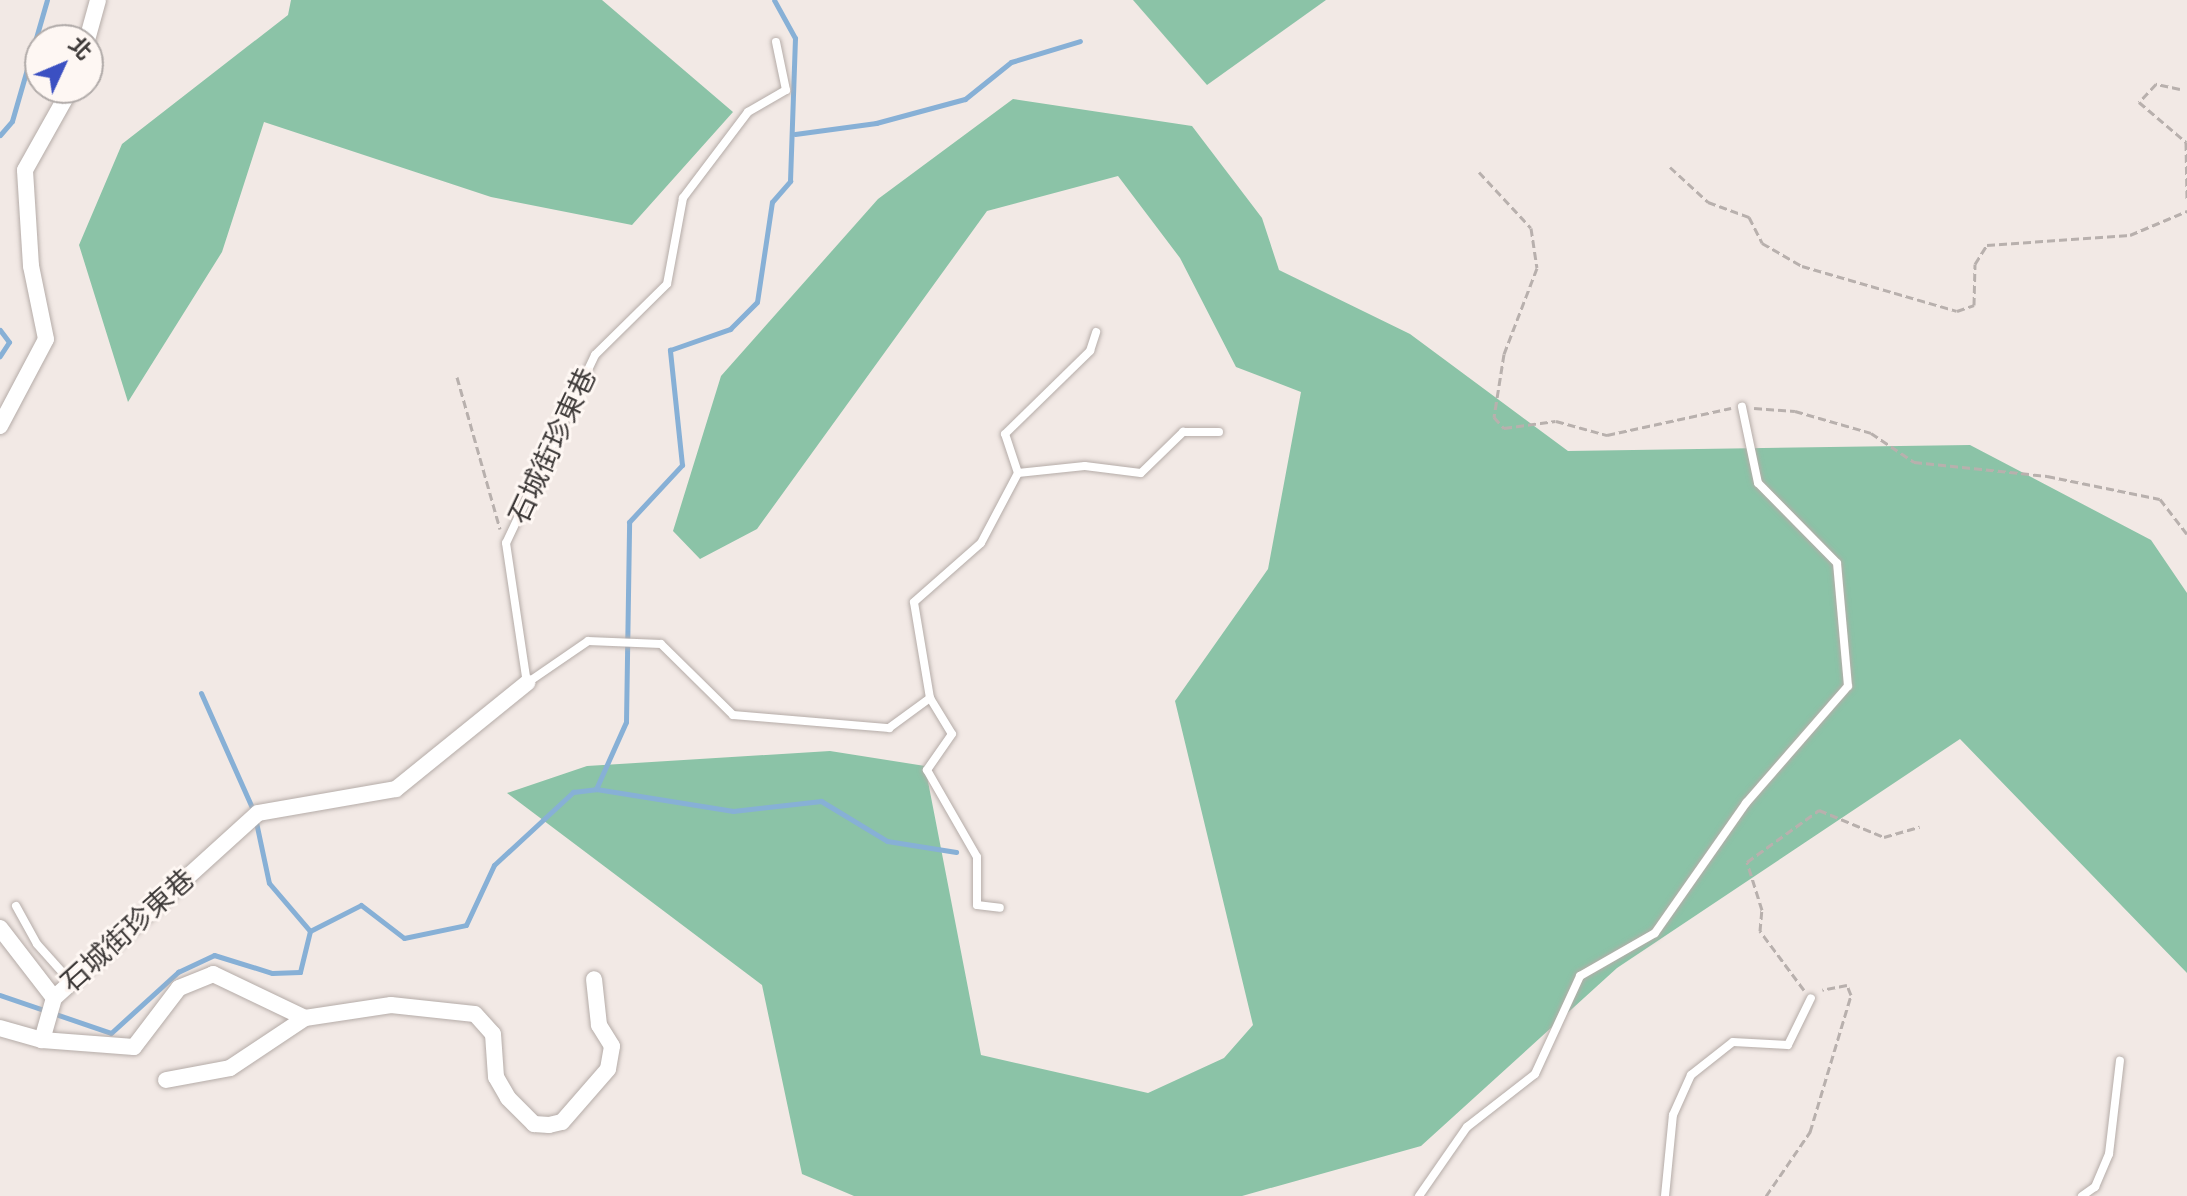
<!DOCTYPE html>
<html>
<head>
<meta charset="utf-8">
<style>
  body { margin:0 }
  #map { position:relative; width:2187px; height:1196px; overflow:hidden; background:#f2e9e5; font-family:"Work Sans","Noto Sans TC",sans-serif }
  div>[style] { position:absolute }
  [style*='--x'] { left:calc(var(--x)*1px); top:calc(var(--y)*1px); width:calc(var(--w)*1px); rotate:calc(var(--a)*1deg) }
  .forest>* { inset:0; background:#8bc3a7 }
  .stream>* { height:5px; margin:-2.5px; padding:0 2.5px; transform-origin:2.5px; border-radius:2.5px; background:#87b0d6 }
  .path>* { height:3px; margin-top:-1.5px; transform-origin:0; background:repeating-linear-gradient(90deg,#b8b0ad 0 8px,transparent 0 12px) }
  .roads { filter:drop-shadow(0 0 2px #b5aca8) drop-shadow(0 0 2px #b5aca8) }
  .lane>* { height:8px; margin:-4px; padding:0 4px; transform-origin:4px; border-radius:4px; background:#fff }
  .street>* { height:16px; margin:-8px; padding:0 8px; transform-origin:8px; border-radius:8px; background:#fff }
  span { translate:-50% -50%; white-space:nowrap; text-align:center; line-height:1.15; -webkit-text-stroke:6px #fef7f3; paint-order:stroke }
  .street-label { font-size:28px; color:#3e3a39 }
  .north { position:absolute; left:24px; top:24px; width:80px; height:80px; box-sizing:border-box; background:#fef7f3; border:2px solid #b1aba9; border-radius:50%; rotate:46deg; font-size:22px; font-weight:700; line-height:32px; text-align:center; color:#3e3a39 }
  .north::after { content:''; display:block; margin:auto; width:28px; height:36px; background:#3b50c2; clip-path:polygon(50% 0,100% 100%,50% 72%,0 100%) }
</style>
</head>
<body>
<div id="map">
  <div class="forest">
    <div style="clip-path:polygon(291px 0,602px 0,733px 112px,632px 225px,491px 197px,264px 122px,222px 252px,128px 402px,79px 245px,122px 144px,288px 15px)"></div>
    <div style="clip-path:polygon(1133px 0,1326px 0,1207px 85px)"></div>
    <div style="clip-path:polygon(1013px 99px,1192px 126px,1262px 218px,1279px 270px,1410px 334px,1568px 451px,1970px 445px,2151px 540px,2187px 593px,2187px 973px,1960px 739px,1617px 968px,1421px 1146px,1242px 1196px,854px 1196px,802px 1174px,762px 985px,507px 793px,587px 766px,830px 751px,925px 766px,981px 1055px,1148px 1093px,1224px 1058px,1253px 1025px,1175px 701px,1268px 569px,1301px 392px,1236px 367px,1180px 258px,1118px 176px,987px 211px,757px 529px,700px 559px,673px 531px,721px 376px,878px 199px)"></div>
  </div>
  <div class="stream">
    <div style="--x:795;--y:134;--w:82;--a:-7.7"></div>
    <div style="--x:876;--y:123;--w:92;--a:-15.1"></div>
    <div style="--x:965;--y:99;--w:59;--a:-38.8"></div>
    <div style="--x:1011;--y:62;--w:72;--a:-16.9"></div>
    <div style="--x:0;--y:135;--w:18;--a:-49"></div>
    <div style="--x:12;--y:121;--w:126;--a:-73.9"></div>
    <div style="--x:0;--y:330;--w:15;--a:53"></div>
    <div style="--x:9;--y:342;--w:17;--a:123"></div>
    <div style="--x:201;--y:693;--w:130;--a:66"></div>
    <div style="--x:596;--y:789;--w:139;--a:9.1"></div>
    <div style="--x:733;--y:811;--w:89;--a:-6.5"></div>
    <div style="--x:821;--y:801;--w:77;--a:31.2"></div>
    <div style="--x:887;--y:841;--w:70;--a:9.1"></div>
    <div style="--x:256;--y:822;--w:62;--a:78"></div>
    <div style="--x:269;--y:883;--w:63;--a:49.5"></div>
    <div style="--x:0;--y:995;--w:117;--a:18.9"></div>
    <div style="--x:111;--y:1033;--w:91;--a:-42.3"></div>
    <div style="--x:178;--y:972;--w:40;--a:-25"></div>
    <div style="--x:214;--y:955;--w:61;--a:17.2"></div>
    <div style="--x:272;--y:973;--w:28;--a:-2"></div>
    <div style="--x:300;--y:972;--w:42;--a:-76.3"></div>
    <div style="--x:310;--y:931;--w:57;--a:-27"></div>
    <div style="--x:361;--y:905;--w:54;--a:37.5"></div>
    <div style="--x:404;--y:938;--w:63;--a:-11.8"></div>
    <div style="--x:466;--y:925;--w:66;--a:-65"></div>
    <div style="--x:494;--y:865;--w:108;--a:-42.7"></div>
    <div style="--x:573;--y:792;--w:23;--a:-7"></div>
    <div style="--x:596;--y:789;--w:73;--a:-65.9"></div>
    <div style="--x:626;--y:722;--w:200;--a:-89.1"></div>
    <div style="--x:629;--y:522;--w:78;--a:-47.1"></div>
    <div style="--x:682;--y:465;--w:116;--a:-96"></div>
    <div style="--x:670;--y:350;--w:64;--a:-19.3"></div>
    <div style="--x:730;--y:329;--w:38;--a:-45"></div>
    <div style="--x:757;--y:302;--w:101;--a:-81.5"></div>
    <div style="--x:772;--y:202;--w:28;--a:-49"></div>
    <div style="--x:790;--y:181;--w:143;--a:-88"></div>
    <div style="--x:795;--y:38;--w:43;--a:-118.9"></div>
  </div>
  <div class="path">
    <div style="--x:2180;--y:89;--w:25;--a:-168"></div>
    <div style="--x:2156;--y:84;--w:25;--a:133"></div>
    <div style="--x:2139;--y:102;--w:62;--a:40.4"></div>
    <div style="--x:2186;--y:142;--w:60;--a:89"></div>
    <div style="--x:1670;--y:167;--w:52;--a:42.6"></div>
    <div style="--x:1708;--y:202;--w:44;--a:20.1"></div>
    <div style="--x:1749;--y:217;--w:29;--a:63"></div>
    <div style="--x:1762;--y:243;--w:46;--a:29.9"></div>
    <div style="--x:1802;--y:266;--w:161;--a:16.2"></div>
    <div style="--x:1957;--y:311;--w:18;--a:-19"></div>
    <div style="--x:1974;--y:305;--w:41;--a:-88.6"></div>
    <div style="--x:1975;--y:264;--w:22;--a:-58"></div>
    <div style="--x:1987;--y:245;--w:143;--a:-4"></div>
    <div style="--x:2130;--y:235;--w:62;--a:-22.8"></div>
    <div style="--x:1479;--y:172;--w:76;--a:47.1"></div>
    <div style="--x:1531;--y:228;--w:40;--a:81.5"></div>
    <div style="--x:1537;--y:268;--w:92;--a:111"></div>
    <div style="--x:1504;--y:354;--w:64;--a:99"></div>
    <div style="--x:1494;--y:417;--w:15;--a:48"></div>
    <div style="--x:1504;--y:428;--w:52;--a:-7.7"></div>
    <div style="--x:1556;--y:421;--w:53;--a:15.4"></div>
    <div style="--x:1607;--y:435;--w:127;--a:-12.3"></div>
    <div style="--x:457;--y:377;--w:158;--a:74.2"></div>
    <div style="--x:1754;--y:408;--w:41;--a:4.2"></div>
    <div style="--x:1795;--y:411;--w:79;--a:16.1"></div>
    <div style="--x:1871;--y:433;--w:52;--a:34"></div>
    <div style="--x:1914;--y:462;--w:134;--a:6"></div>
    <div style="--x:2047;--y:476;--w:115;--a:11.5"></div>
    <div style="--x:2160;--y:499;--w:44;--a:52.4"></div>
    <div style="--x:1804;--y:990;--w:74;--a:-126.7"></div>
    <div style="--x:1760;--y:931;--w:21;--a:-85"></div>
    <div style="--x:1762;--y:910;--w:50;--a:-107.4"></div>
    <div style="--x:1747;--y:862;--w:89;--a:-35.8"></div>
    <div style="--x:1819;--y:810;--w:70;--a:22.6"></div>
    <div style="--x:1884;--y:837;--w:37;--a:-16"></div>
    <div style="--x:1766;--y:1196;--w:78;--a:-55.5"></div>
    <div style="--x:1810;--y:1132;--w:143;--a:-73.3"></div>
    <div style="--x:1851;--y:995;--w:11;--a:-112"></div>
    <div style="--x:1847;--y:985;--w:25;--a:169"></div>
  </div>
  <div class="roads">
    <div class="lane">
      <div style="--x:776;--y:42;--w:49;--a:78.2"></div>
      <div style="--x:786;--y:90;--w:44;--a:149.9"></div>
      <div style="--x:748;--y:112;--w:108;--a:127.1"></div>
      <div style="--x:683;--y:198;--w:87;--a:100.5"></div>
      <div style="--x:667;--y:284;--w:101;--a:135.4"></div>
      <div style="--x:595;--y:355;--w:208;--a:115.3"></div>
      <div style="--x:506;--y:543;--w:142;--a:81.5"></div>
      <div style="--x:527;--y:683;--w:74;--a:-34.5"></div>
      <div style="--x:588;--y:641;--w:73;--a:2.4"></div>
      <div style="--x:661;--y:644;--w:101;--a:44.6"></div>
      <div style="--x:733;--y:715;--w:157;--a:4.8"></div>
      <div style="--x:889;--y:728;--w:51;--a:-36.2"></div>
      <div style="--x:930;--y:698;--w:97;--a:-99.5"></div>
      <div style="--x:914;--y:602;--w:89;--a:-41.4"></div>
      <div style="--x:981;--y:543;--w:79;--a:-62.1"></div>
      <div style="--x:1018;--y:473;--w:67;--a:-6"></div>
      <div style="--x:1085;--y:466;--w:56;--a:7.1"></div>
      <div style="--x:1141;--y:473;--w:59;--a:-44.3"></div>
      <div style="--x:1183;--y:432;--w:36;--a:0"></div>
      <div style="--x:1018;--y:473;--w:41;--a:-108.4"></div>
      <div style="--x:1005;--y:434;--w:119;--a:-44.3"></div>
      <div style="--x:1090;--y:351;--w:20;--a:-72"></div>
      <div style="--x:930;--y:698;--w:42;--a:58.6"></div>
      <div style="--x:952;--y:734;--w:44;--a:124.8"></div>
      <div style="--x:927;--y:770;--w:100;--a:60.1"></div>
      <div style="--x:977;--y:857;--w:48;--a:90"></div>
      <div style="--x:977;--y:905;--w:23;--a:7"></div>
      <div style="--x:16;--y:906;--w:43;--a:61.1"></div>
      <div style="--x:37;--y:944;--w:51;--a:48.2"></div>
      <div style="--x:1419;--y:1196;--w:84;--a:-55.2"></div>
      <div style="--x:1467;--y:1127;--w:86;--a:-37.9"></div>
      <div style="--x:1535;--y:1074;--w:108;--a:-65.3"></div>
      <div style="--x:1580;--y:976;--w:86;--a:-29.8"></div>
      <div style="--x:1655;--y:933;--w:159;--a:-55"></div>
      <div style="--x:1746;--y:803;--w:155;--a:-48.9"></div>
      <div style="--x:1848;--y:686;--w:123;--a:-95.1"></div>
      <div style="--x:1837;--y:563;--w:112;--a:-134.6"></div>
      <div style="--x:1758;--y:483;--w:78;--a:-101.9"></div>
      <div style="--x:1665;--y:1196;--w:81;--a:-84.4"></div>
      <div style="--x:1673;--y:1115;--w:44;--a:-65.8"></div>
      <div style="--x:1691;--y:1075;--w:53;--a:-38.2"></div>
      <div style="--x:1733;--y:1042;--w:55;--a:3.1"></div>
      <div style="--x:1788;--y:1045;--w:52;--a:-63.9"></div>
      <div style="--x:2082;--y:1196;--w:16;--a:-35"></div>
      <div style="--x:2095;--y:1187;--w:36;--a:-67"></div>
      <div style="--x:2109;--y:1154;--w:94;--a:-83.3"></div>
    </div>
    <div class="street">
      <div style="--x:87;--y:40;--w:41;--a:-74.6"></div>
      <div style="--x:0;--y:426;--w:98;--a:-62.1"></div>
      <div style="--x:46;--y:339;--w:75;--a:-101.6"></div>
      <div style="--x:31;--y:266;--w:96;--a:-93.6"></div>
      <div style="--x:25;--y:170;--w:94;--a:-60.7"></div>
      <div style="--x:0;--y:928;--w:88;--a:52.4"></div>
      <div style="--x:54;--y:998;--w:44;--a:105.9"></div>
      <div style="--x:42;--y:1040;--w:44;--a:-164.1"></div>
      <div style="--x:54;--y:998;--w:275;--a:-42.2"></div>
      <div style="--x:258;--y:813;--w:140;--a:-9.9"></div>
      <div style="--x:396;--y:789;--w:169;--a:-39"></div>
      <div style="--x:42;--y:1040;--w:92;--a:4.4"></div>
      <div style="--x:134;--y:1047;--w:74;--a:-52.7"></div>
      <div style="--x:179;--y:988;--w:37;--a:-22"></div>
      <div style="--x:213;--y:974;--w:102;--a:25.6"></div>
      <div style="--x:305;--y:1018;--w:87;--a:-8.6"></div>
      <div style="--x:391;--y:1005;--w:84;--a:6.1"></div>
      <div style="--x:475;--y:1014;--w:27;--a:48"></div>
      <div style="--x:493;--y:1034;--w:43;--a:86"></div>
      <div style="--x:496;--y:1077;--w:24;--a:60"></div>
      <div style="--x:508;--y:1098;--w:37;--a:45"></div>
      <div style="--x:534;--y:1124;--w:15;--a:4"></div>
      <div style="--x:549;--y:1125;--w:13;--a:-13"></div>
      <div style="--x:562;--y:1122;--w:70;--a:-49"></div>
      <div style="--x:608;--y:1069;--w:23;--a:-80"></div>
      <div style="--x:612;--y:1046;--w:25;--a:-122"></div>
      <div style="--x:599;--y:1025;--w:46;--a:-96.2"></div>
      <div style="--x:166;--y:1080;--w:65;--a:-10.6"></div>
      <div style="--x:230;--y:1068;--w:90;--a:-33.7"></div>
    </div>
  </div>
  <div class="street-label">
    <span style="left:553px;top:446px;rotate:-65deg">石城街珍東巷</span>
    <span style="left:128px;top:931px;rotate:-42deg">石城街珍東巷</span>
  </div>
  <div class="north">北</div>
</div>
</body>
</html>
